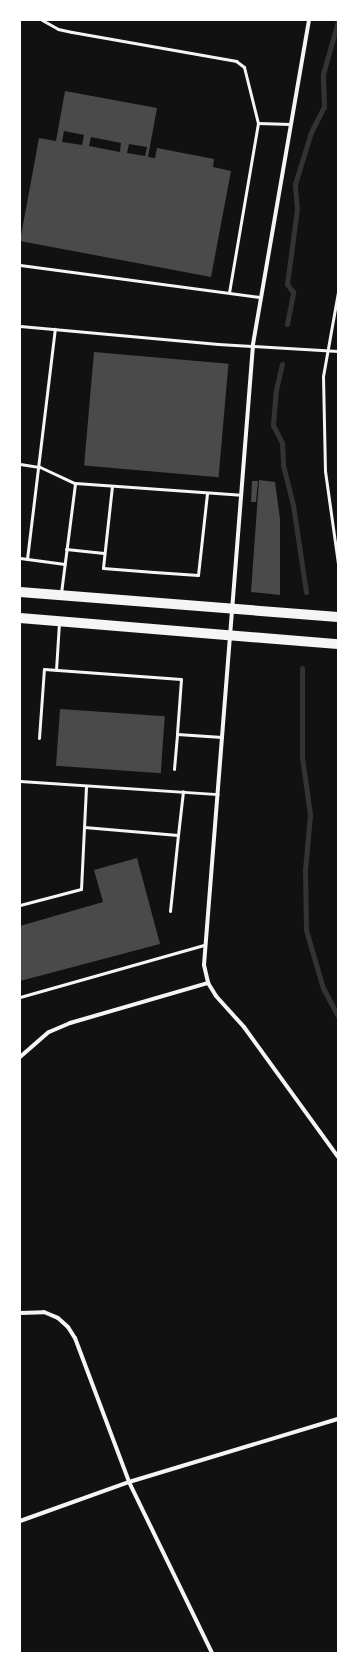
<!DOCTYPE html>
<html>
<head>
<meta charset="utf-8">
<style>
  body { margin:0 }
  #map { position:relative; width:358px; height:1673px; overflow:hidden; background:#111; font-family:Barlow,sans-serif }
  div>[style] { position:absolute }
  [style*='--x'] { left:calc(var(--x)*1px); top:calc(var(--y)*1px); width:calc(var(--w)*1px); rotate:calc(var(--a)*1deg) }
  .stream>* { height:5px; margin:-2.5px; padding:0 2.5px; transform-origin:2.5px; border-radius:2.5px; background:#333 }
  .building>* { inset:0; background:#4a4a4a; transform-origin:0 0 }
  .service>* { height:3px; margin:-1.5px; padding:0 1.5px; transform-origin:1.5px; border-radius:1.5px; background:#f5f5f5 }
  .minor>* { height:4px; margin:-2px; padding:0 2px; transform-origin:2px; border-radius:2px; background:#f5f5f5 }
  .primary>* { height:10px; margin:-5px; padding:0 5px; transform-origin:5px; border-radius:5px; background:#f5f5f5 }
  span { translate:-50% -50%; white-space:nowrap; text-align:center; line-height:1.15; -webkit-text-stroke:3.5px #fff; paint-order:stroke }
  .frame { position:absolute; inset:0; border:21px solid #fff; pointer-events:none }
</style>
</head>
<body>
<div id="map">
  <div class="stream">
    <div style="--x:287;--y:324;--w:33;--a:-79"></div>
    <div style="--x:293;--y:292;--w:10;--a:-127"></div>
    <div style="--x:287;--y:284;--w:76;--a:-82.4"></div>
    <div style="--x:297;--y:209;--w:25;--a:-95"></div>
    <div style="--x:295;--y:184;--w:54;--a:-72.9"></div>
    <div style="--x:311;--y:132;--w:28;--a:-63"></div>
    <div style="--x:324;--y:107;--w:33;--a:-92"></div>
    <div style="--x:323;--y:74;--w:55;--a:-74.2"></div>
    <div style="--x:282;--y:364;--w:26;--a:103"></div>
    <div style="--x:276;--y:389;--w:36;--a:95"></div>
    <div style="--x:273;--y:425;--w:20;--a:63"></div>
    <div style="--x:282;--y:443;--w:22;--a:87"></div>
    <div style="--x:283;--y:465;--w:41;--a:76"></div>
    <div style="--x:293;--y:505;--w:88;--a:81.5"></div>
    <div style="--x:302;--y:668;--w:89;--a:90"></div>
    <div style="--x:302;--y:757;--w:59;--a:82.1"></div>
    <div style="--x:310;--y:815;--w:55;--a:95.2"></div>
    <div style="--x:305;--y:870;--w:60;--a:89"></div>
    <div style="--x:306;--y:930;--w:60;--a:73.7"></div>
    <div style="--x:323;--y:988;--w:32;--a:62"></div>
  </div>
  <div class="building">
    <div style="clip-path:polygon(evenodd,65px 91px,157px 108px,148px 157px,155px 158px,157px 148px,214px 159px,213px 167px,231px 171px,211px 277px,20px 241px,39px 138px,56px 141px,65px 91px,64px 131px,84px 135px,82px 145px,62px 142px,64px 131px,65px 91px,91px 137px,121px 143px,120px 152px,89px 146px,91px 137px,65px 91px,129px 144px,147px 147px,145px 156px,127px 153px,129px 144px)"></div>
    <div style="left:94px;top:352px;width:135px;height:114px;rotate:5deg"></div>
    <div style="clip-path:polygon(259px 480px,275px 482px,280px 519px,280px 595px,251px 592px)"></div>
    <div style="clip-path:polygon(252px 481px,258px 481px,256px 502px,251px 502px)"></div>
    <div style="left:60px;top:709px;width:105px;height:57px;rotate:4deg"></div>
    <div style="clip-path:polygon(137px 858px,160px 944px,20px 981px,20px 926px,103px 902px,94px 870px)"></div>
  </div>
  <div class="service">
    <div style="--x:42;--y:20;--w:18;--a:29"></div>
    <div style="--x:58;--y:29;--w:14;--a:12"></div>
    <div style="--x:72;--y:32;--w:167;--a:10"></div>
    <div style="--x:236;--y:61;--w:10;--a:37"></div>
    <div style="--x:244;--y:67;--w:58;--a:76"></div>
    <div style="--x:258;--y:123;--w:171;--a:99.7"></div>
    <div style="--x:258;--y:123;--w:32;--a:2"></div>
    <div style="--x:20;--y:265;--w:242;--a:7.6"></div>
    <div style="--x:338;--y:292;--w:85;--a:100.1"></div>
    <div style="--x:323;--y:376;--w:95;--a:88.8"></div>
    <div style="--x:325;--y:471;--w:94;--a:82"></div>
    <div style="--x:20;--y:326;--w:199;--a:5.2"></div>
    <div style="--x:218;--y:344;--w:120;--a:3.3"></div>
    <div style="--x:20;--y:464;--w:20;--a:9"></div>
    <div style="--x:40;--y:467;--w:38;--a:25"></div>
    <div style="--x:112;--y:486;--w:82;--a:96.3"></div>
    <div style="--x:103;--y:568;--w:51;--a:4.5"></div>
    <div style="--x:154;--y:572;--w:44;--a:3.9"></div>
    <div style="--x:198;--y:575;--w:82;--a:-83.7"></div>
    <div style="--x:66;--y:549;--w:38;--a:6"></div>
    <div style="--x:20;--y:558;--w:45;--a:7.6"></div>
    <div style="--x:27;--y:559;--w:232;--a:-83.1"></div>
    <div style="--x:61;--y:593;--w:111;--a:-82.7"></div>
    <div style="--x:75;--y:483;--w:166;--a:4.1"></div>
    <div style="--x:56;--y:670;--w:48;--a:-86.4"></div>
    <div style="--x:39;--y:738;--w:69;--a:-85.9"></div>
    <div style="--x:44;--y:669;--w:137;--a:4.2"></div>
    <div style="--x:181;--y:679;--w:55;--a:94.2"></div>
    <div style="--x:177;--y:734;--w:45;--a:3.8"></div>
    <div style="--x:174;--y:769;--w:35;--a:-85"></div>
    <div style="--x:20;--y:781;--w:198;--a:3.8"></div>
    <div style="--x:84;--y:827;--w:94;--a:4.9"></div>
    <div style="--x:178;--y:835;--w:44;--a:-83.5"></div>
    <div style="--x:20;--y:905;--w:63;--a:-14.7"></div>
    <div style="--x:81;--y:889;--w:103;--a:-87.2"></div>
    <div style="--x:170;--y:911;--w:76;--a:-84"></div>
    <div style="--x:20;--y:997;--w:191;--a:-15.8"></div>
  </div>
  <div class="minor">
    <div style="--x:309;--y:20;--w:330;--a:99.8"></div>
    <div style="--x:253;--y:345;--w:622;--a:94.52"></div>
    <div style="--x:204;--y:965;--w:18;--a:77"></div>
    <div style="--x:208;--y:983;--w:15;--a:58"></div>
    <div style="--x:216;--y:996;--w:42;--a:47.9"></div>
    <div style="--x:244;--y:1027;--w:160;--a:54.1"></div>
    <div style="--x:20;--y:1057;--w:38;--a:-41"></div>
    <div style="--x:49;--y:1032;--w:23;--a:-23"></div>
    <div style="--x:70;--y:1023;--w:144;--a:-16.2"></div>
    <div style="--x:20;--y:1313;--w:24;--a:-2"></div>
    <div style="--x:44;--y:1312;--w:15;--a:23"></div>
    <div style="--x:58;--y:1318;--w:13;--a:42"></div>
    <div style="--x:68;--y:1327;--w:13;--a:58"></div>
    <div style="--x:75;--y:1338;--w:154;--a:69.4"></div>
    <div style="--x:129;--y:1482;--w:190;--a:64.1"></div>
    <div style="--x:20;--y:1521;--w:116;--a:-19.7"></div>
    <div style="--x:129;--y:1482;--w:218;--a:-16.8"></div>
  </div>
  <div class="primary">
    <div style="--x:20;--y:592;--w:319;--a:4.5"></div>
    <div style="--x:20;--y:618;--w:319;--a:4.7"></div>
  </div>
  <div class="frame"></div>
</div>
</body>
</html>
